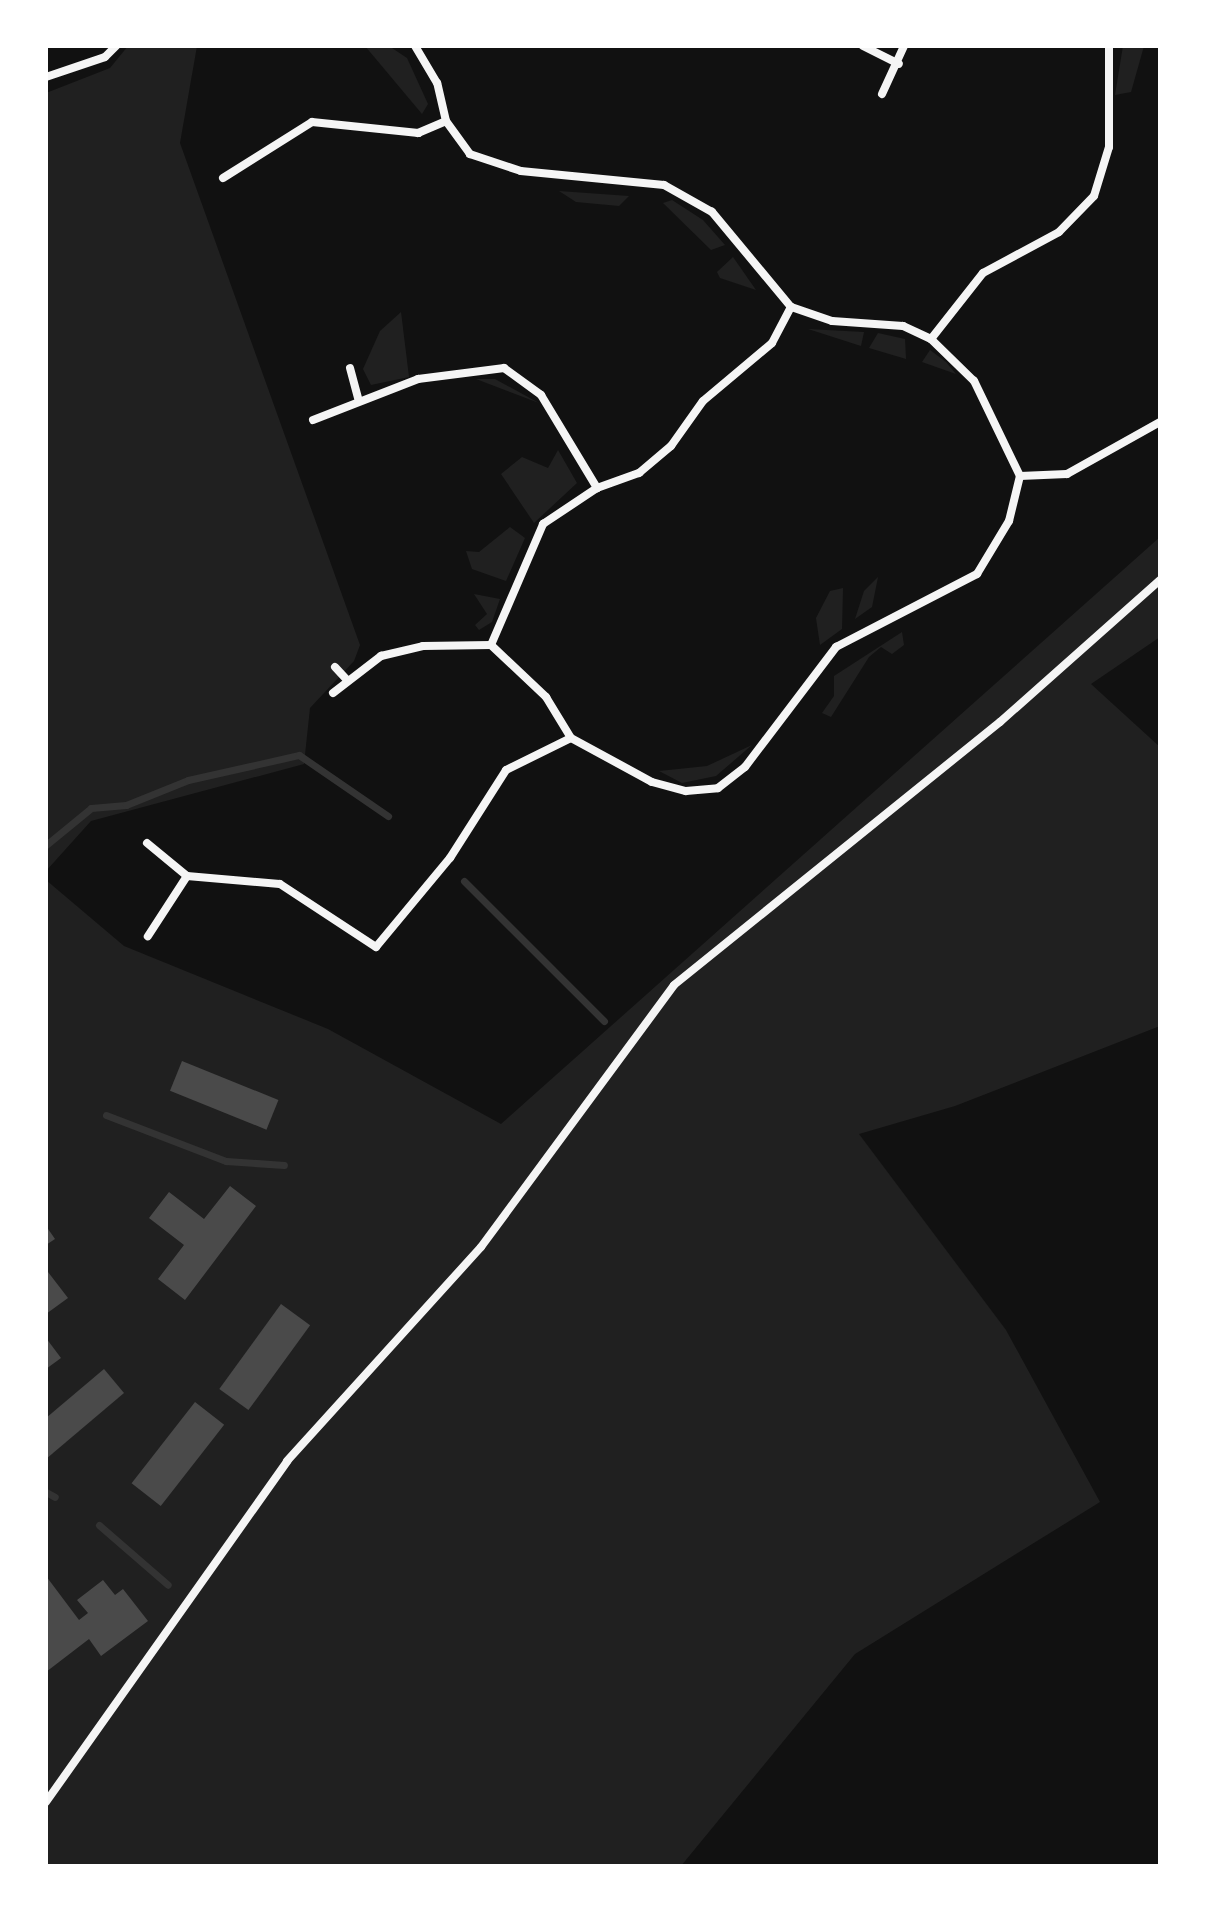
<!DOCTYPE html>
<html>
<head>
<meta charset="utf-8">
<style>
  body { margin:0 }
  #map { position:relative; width:1206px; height:1912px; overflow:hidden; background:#111; font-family:Poppins,sans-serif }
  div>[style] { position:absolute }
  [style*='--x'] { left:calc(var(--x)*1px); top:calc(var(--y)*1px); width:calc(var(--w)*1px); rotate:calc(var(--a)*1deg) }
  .green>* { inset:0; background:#202020 }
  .stream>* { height:7px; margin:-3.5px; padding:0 3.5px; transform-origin:3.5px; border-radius:3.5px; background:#333 }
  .building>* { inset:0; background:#4a4a4a; transform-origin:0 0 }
  .minor>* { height:8px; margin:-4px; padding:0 4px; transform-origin:4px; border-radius:4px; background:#f5f5f5 }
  span { translate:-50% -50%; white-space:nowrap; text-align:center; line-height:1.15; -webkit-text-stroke:8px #fff; paint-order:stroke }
  .frame { position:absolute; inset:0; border:48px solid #fff; pointer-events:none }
</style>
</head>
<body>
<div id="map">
  <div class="green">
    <div style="clip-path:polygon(128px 46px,197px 46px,180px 143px,360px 645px,354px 661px,310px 708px,304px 764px,91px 821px,46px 871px,46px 93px,110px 68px)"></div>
    <div style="clip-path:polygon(365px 46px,389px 46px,407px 58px,428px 104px,422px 114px)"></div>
    <div style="clip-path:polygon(1123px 46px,1144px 46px,1131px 92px,1115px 95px)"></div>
    <div style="clip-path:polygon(559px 191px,629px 196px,619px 206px,576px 202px)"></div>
    <div style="clip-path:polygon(672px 200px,703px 220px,725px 245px,711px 250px,663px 203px)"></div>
    <div style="clip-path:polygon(733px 257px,756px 290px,720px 278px,717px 272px)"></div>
    <div style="clip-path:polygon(401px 312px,409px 377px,371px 385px,363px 369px,380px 331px)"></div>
    <div style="clip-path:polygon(808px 329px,864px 332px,861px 346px)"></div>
    <div style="clip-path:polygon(878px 333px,905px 339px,906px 359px,869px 348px)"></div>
    <div style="clip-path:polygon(930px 350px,946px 362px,956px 374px,922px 362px)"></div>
    <div style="clip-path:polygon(476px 379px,495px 379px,539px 403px)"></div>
    <div style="clip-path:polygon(558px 450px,577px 483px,534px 523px,501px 474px,522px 457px,548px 468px)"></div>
    <div style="clip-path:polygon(510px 527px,525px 538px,506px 581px,472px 569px,466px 551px,479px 552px)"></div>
    <div style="clip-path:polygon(1160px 537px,1160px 637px,1091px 684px,1160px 747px,1160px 1026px,955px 1106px,859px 1134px,1006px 1330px,1100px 1502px,855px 1654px,681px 1866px,46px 1866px,46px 880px,124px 946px,328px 1029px,501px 1124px)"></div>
    <div style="clip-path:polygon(878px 577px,872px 607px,855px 619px,864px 591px)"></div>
    <div style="clip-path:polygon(843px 588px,842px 629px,820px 645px,816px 618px,830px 591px)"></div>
    <div style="clip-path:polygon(474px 594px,500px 599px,492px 622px,479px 630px,475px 625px,487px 614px)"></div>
    <div style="clip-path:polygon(902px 632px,904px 645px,892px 654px,881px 647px,869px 657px,831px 717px,822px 713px,834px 696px,834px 676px)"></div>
    <div style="clip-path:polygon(752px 745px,716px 776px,682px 783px,659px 771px,707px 766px)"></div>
  </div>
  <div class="stream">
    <div style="--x:46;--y:845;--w:58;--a:-39.4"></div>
    <div style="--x:91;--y:808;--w:35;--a:-5"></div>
    <div style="--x:126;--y:805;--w:67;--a:-22"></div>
    <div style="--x:188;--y:780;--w:114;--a:-12.7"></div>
    <div style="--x:299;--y:755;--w:108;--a:34.4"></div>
    <div style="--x:464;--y:881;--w:198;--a:45"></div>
    <div style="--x:106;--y:1115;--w:129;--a:21"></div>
    <div style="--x:226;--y:1161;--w:58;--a:3.9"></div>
    <div style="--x:46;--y:1492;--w:10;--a:29"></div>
    <div style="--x:99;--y:1525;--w:91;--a:41"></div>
  </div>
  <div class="building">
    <div style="left:182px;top:1061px;width:104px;height:32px;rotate:22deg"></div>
    <div style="clip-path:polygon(230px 1186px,256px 1206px,185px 1300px,158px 1279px,184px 1245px,149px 1218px,169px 1192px,204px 1219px)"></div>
    <div style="clip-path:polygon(46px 1226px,55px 1239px,46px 1245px)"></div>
    <div style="clip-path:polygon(48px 1272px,68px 1298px,46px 1314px,46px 1273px)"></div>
    <div style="left:281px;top:1304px;width:36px;height:105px;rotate:36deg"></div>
    <div style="clip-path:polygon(46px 1338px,61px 1358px,46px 1369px)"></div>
    <div style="clip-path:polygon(104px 1369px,124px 1393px,46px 1459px,46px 1418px)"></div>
    <div style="left:195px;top:1402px;width:37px;height:103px;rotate:38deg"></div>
    <div style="clip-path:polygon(46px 1576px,79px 1620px,88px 1613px,77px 1600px,103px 1580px,115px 1595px,123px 1589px,148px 1621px,101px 1656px,89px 1639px,46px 1672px)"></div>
  </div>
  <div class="minor">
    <div style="--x:863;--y:46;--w:40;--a:26.6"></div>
    <div style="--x:46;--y:77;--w:62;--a:-18.7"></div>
    <div style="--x:105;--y:57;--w:16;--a:-45"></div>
    <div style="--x:882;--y:94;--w:53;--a:-65.4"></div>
    <div style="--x:223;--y:178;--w:105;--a:-32.2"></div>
    <div style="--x:312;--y:122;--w:107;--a:5.9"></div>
    <div style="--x:418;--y:133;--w:30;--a:-23"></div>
    <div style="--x:931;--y:339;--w:84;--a:-51.8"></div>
    <div style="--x:983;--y:273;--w:86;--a:-28.3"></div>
    <div style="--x:1059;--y:232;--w:50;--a:-45.8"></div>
    <div style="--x:1094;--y:196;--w:51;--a:-73"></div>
    <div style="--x:1109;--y:147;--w:101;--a:-90"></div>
    <div style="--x:350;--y:368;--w:34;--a:75"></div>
    <div style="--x:313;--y:420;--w:113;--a:-21.3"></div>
    <div style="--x:418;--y:379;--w:87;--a:-7.3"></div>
    <div style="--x:504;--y:368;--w:46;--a:36.1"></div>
    <div style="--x:541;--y:395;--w:109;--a:58.9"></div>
    <div style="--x:1020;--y:476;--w:47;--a:-2.4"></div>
    <div style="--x:1067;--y:474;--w:107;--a:-29.2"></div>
    <div style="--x:491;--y:645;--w:132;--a:-66.7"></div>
    <div style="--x:543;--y:524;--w:65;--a:-33.7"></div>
    <div style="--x:597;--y:488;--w:45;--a:-19.7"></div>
    <div style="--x:639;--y:473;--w:42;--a:-40.2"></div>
    <div style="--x:671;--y:446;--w:55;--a:-54.6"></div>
    <div style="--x:703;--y:401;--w:90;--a:-40"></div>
    <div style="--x:772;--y:343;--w:41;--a:-62.2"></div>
    <div style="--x:335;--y:667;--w:16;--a:47"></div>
    <div style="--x:333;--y:693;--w:61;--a:-37.6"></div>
    <div style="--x:381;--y:656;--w:43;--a:-13.4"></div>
    <div style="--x:423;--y:646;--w:68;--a:-0.8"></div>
    <div style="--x:491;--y:645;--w:76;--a:43.4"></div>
    <div style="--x:546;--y:697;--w:48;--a:58.6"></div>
    <div style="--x:571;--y:738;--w:92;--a:28.5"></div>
    <div style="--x:652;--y:782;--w:35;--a:15"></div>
    <div style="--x:686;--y:791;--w:32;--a:-5"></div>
    <div style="--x:718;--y:788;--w:34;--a:-38"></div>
    <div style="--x:745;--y:767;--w:151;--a:-52.8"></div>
    <div style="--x:836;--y:647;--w:159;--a:-27.4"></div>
    <div style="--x:977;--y:574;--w:62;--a:-58.9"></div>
    <div style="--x:1009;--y:521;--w:46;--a:-76.3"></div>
    <div style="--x:1020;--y:476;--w:106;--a:-115.8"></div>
    <div style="--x:974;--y:381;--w:60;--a:-135.7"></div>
    <div style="--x:931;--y:339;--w:31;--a:-155"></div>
    <div style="--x:903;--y:326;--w:71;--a:-176"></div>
    <div style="--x:832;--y:321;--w:43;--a:-161.1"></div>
    <div style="--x:791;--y:307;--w:124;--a:-129.7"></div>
    <div style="--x:712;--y:212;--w:55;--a:-150.6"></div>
    <div style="--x:664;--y:185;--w:144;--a:-174.4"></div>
    <div style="--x:521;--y:171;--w:54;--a:-161.6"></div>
    <div style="--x:470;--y:154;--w:41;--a:-126"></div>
    <div style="--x:446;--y:121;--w:39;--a:-103"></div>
    <div style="--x:437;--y:83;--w:43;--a:-120.7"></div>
    <div style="--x:147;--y:843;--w:52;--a:39.5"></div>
    <div style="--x:187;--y:876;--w:72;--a:123"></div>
    <div style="--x:187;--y:876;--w:93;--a:4.9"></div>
    <div style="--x:280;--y:884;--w:115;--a:33.3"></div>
    <div style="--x:376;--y:947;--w:116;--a:-50.3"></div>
    <div style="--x:450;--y:858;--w:104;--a:-57.5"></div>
    <div style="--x:506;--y:770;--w:72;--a:-26.2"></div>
    <div style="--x:46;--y:1802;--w:418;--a:-54.7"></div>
    <div style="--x:287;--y:1461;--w:289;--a:-47.8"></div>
    <div style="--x:481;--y:1247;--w:325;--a:-53.6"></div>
    <div style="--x:674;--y:985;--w:419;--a:-38.9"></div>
    <div style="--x:1000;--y:722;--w:214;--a:-41.6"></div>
  </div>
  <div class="frame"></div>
</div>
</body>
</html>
